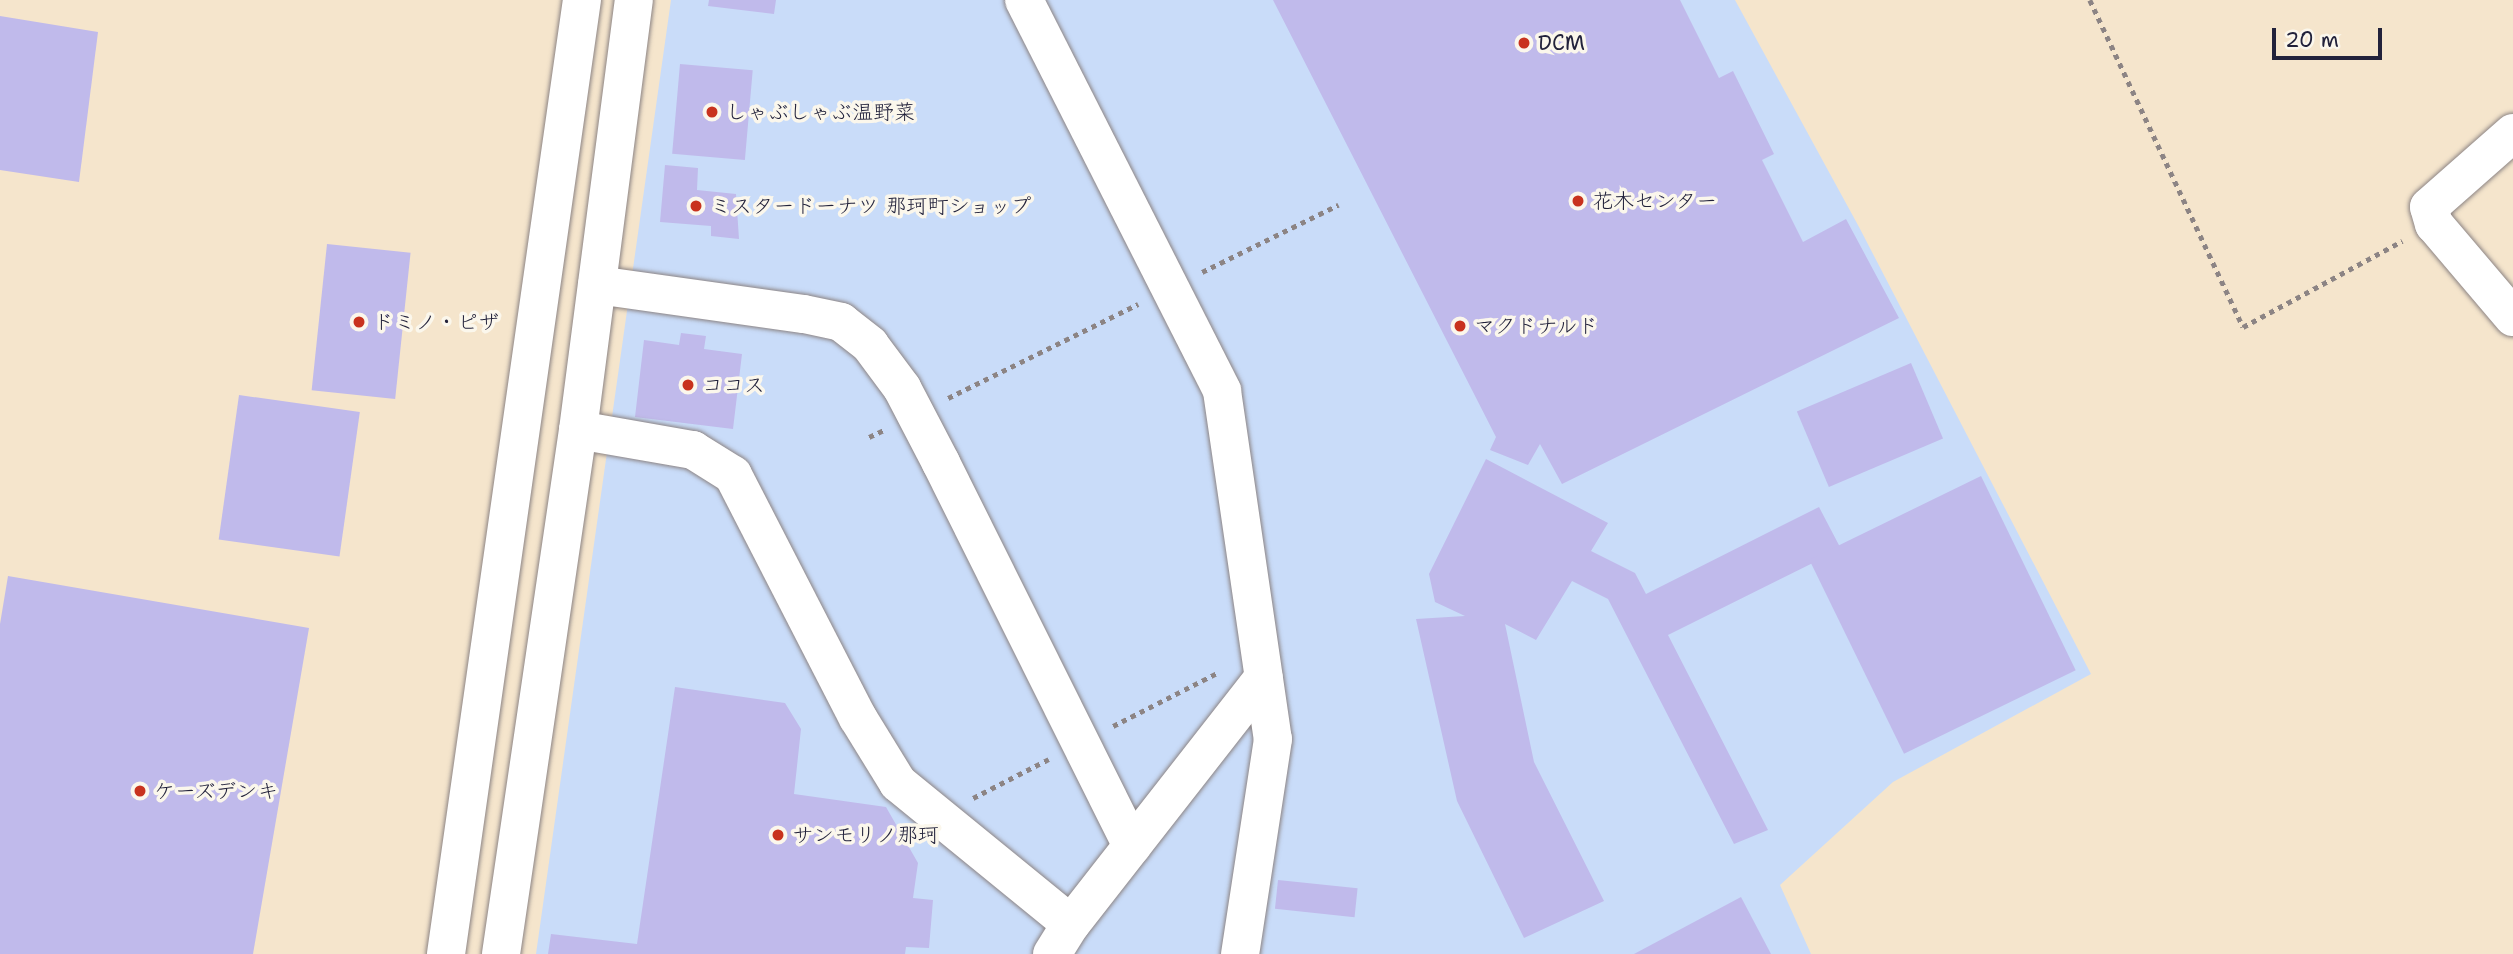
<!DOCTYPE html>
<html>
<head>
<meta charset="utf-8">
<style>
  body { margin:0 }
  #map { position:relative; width:2513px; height:954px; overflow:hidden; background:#f5e5cc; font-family:"Shantell Sans","Klee One",sans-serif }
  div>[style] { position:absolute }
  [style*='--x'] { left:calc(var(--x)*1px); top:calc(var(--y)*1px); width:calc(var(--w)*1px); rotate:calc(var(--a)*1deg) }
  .built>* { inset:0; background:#c9dcf9 }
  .building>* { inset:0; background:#c0baeb; transform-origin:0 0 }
  .path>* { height:4.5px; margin-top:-2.25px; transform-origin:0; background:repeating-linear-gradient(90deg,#8c8484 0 5px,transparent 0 10px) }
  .roads { filter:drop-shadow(0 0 2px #8c8484) drop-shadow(0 0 2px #8c8484) }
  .minor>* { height:38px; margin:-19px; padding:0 19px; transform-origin:19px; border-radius:19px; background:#fff }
  .dots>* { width:19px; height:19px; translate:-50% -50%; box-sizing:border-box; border:4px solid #fbf7ec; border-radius:50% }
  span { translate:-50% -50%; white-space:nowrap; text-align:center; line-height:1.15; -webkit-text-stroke:7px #fbf7ec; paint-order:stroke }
  .poi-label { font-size:21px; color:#22223b }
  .left { translate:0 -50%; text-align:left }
  .scale { position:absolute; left:2272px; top:28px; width:110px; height:32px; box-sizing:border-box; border:4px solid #22223b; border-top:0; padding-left:9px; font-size:21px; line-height:24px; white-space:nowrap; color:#22223b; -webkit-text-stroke:5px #fbf7ec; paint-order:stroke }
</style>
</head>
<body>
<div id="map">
  <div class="built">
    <div style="clip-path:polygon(671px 0,1735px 0,1859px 227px,2091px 674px,1893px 782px,1780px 885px,1811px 954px,536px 954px)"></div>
  </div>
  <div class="building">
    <div style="clip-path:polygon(709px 0,776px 0,774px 14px,708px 6px)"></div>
    <div style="clip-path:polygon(1273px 0,1680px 0,1719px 78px,1733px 71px,1774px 154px,1762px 160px,1803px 242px,1846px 219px,1899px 318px,1562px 484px,1540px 444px,1528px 465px,1490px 450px,1496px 437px)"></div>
    <div style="clip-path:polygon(0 16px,98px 32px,79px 182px,0 170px)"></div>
    <div style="left:680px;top:64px;width:73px;height:90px;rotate:5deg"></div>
    <div style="clip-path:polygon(665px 165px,698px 168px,697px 190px,736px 194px,739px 239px,711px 236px,711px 226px,660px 222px)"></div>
    <div style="left:327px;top:244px;width:84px;height:147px;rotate:6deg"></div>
    <div style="clip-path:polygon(681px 333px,706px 336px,704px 349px,742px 354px,733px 429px,635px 417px,644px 340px,679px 345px)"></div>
    <div style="left:1911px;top:363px;width:82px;height:124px;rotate:67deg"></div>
    <div style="left:239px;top:395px;width:122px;height:146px;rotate:8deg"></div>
    <div style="clip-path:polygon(1486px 459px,1608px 523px,1591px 551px,1635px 573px,1646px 594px,1819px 507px,1841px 549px,1668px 635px,1768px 830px,1734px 844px,1608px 599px,1572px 581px,1536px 640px,1505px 624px,1534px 762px,1604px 901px,1524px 938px,1457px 801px,1416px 619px,1465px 616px,1435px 602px,1429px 574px)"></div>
    <div style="left:1981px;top:476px;width:216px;height:191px;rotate:64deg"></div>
    <div style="clip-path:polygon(8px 576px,309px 628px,253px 954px,0 954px,0 624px)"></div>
    <div style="clip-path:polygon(675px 687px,785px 703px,801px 729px,794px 794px,886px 807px,918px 863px,913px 898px,933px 900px,929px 948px,906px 947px,905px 954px,548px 954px,551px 934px,637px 944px)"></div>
    <div style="left:1278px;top:880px;width:80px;height:29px;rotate:6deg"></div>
    <div style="clip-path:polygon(1741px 897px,1771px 954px,1634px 954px)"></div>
  </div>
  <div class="path">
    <div style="--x:2090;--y:0;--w:361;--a:64.9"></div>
    <div style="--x:2243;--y:327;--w:181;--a:-28.4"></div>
    <div style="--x:1202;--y:272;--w:152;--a:-26.2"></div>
    <div style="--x:948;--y:398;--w:212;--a:-26.3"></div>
    <div style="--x:869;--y:437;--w:17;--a:-25"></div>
    <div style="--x:1113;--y:726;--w:117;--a:-27"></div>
    <div style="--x:973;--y:798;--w:85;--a:-27.2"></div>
  </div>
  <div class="roads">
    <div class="minor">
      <div style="--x:1024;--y:0;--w:438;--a:63.1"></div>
      <div style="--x:1222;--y:391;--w:352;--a:81.7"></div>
      <div style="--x:1273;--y:739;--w:218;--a:98.7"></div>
      <div style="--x:2513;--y:133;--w:112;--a:138.6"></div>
      <div style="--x:2429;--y:207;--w:18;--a:74"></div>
      <div style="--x:2434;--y:224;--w:122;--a:49.7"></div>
      <div style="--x:597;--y:285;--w:209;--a:8"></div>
      <div style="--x:804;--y:314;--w:38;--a:12"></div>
      <div style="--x:841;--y:322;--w:37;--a:38"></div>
      <div style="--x:870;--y:345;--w:54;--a:53.3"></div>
      <div style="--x:902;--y:388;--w:85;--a:62.5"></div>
      <div style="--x:941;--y:463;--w:428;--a:63.5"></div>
      <div style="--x:578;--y:430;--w:117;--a:9.9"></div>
      <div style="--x:693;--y:450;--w:47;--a:32"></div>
      <div style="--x:733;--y:475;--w:273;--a:62.8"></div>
      <div style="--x:858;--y:718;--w:76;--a:58.4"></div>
      <div style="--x:898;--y:783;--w:223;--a:39.2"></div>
      <div style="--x:1071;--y:924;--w:313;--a:-52"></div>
      <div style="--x:446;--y:954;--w:964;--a:-81.89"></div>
      <div style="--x:501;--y:954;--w:530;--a:-81.64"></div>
      <div style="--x:578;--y:430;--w:434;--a:-82.6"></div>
      <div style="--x:1052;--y:954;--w:36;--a:-58"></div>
    </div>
  </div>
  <div class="dots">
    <div style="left:1524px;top:43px;background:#c8321e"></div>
    <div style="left:712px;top:112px;background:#c8321e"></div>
    <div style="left:1578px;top:201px;background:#c8321e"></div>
    <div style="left:696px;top:206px;background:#c8321e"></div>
    <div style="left:359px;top:322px;background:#c8321e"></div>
    <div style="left:1460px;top:326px;background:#c8321e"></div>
    <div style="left:688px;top:385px;background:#c8321e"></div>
    <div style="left:140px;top:791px;background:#c8321e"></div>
    <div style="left:778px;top:835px;background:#c8321e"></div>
  </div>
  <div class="poi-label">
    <span class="left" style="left:1538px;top:43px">DCM</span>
    <span class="left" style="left:726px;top:112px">しゃぶしゃぶ温野菜</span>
    <span class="left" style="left:1592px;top:201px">花木センター</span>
    <span class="left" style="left:710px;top:206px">ミスタードーナツ 那珂町ショップ</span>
    <span class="left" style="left:373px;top:322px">ドミノ・ピザ</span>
    <span class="left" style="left:1474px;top:326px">マクドナルド</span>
    <span class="left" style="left:702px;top:385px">ココス</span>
    <span class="left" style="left:154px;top:791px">ケーズデンキ</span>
    <span class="left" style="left:792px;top:835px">サンモリノ那珂</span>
  </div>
  <div class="scale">20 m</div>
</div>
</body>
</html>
